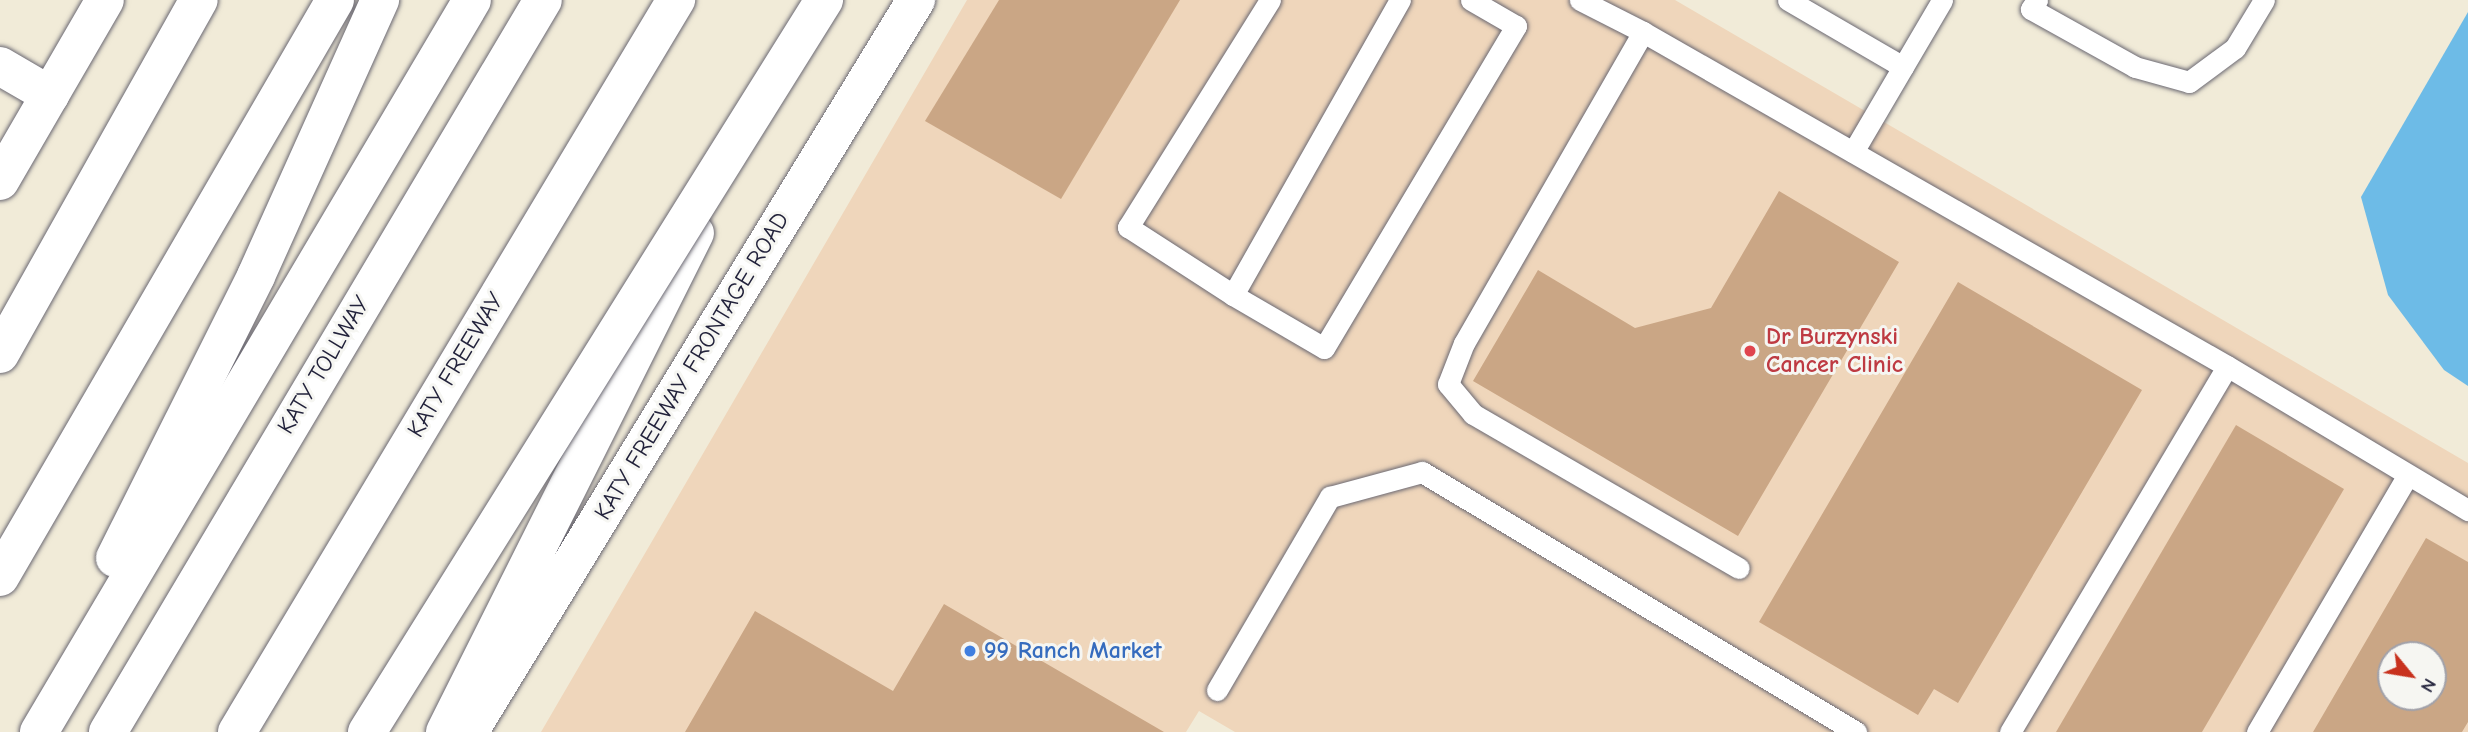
<!DOCTYPE html>
<html>
<head>
<meta charset="utf-8">
<style>
  body { margin:0 }
  #map { position:relative; width:2468px; height:732px; overflow:hidden; background:#f1ebd8; font-family:"Comic Neue",sans-serif }
  div>[style] { position:absolute }
  [style*='--x'] { left:calc(var(--x)*1px); top:calc(var(--y)*1px); width:calc(var(--w)*1px); rotate:calc(var(--a)*1deg) }
  .built>* { inset:0; background:#efd6bb }
  .water>* { inset:0; background:#6dbbe7 }
  .building>* { inset:0; background:#caa685 }
  .roads { filter:drop-shadow(0 0 2px #6a6872) drop-shadow(0 0 2px #6a6872) }
  .service>* { height:21px; margin:-10.5px; padding:0 10.5px; transform-origin:10.5px; border-radius:10.5px; background:#fff }
  .minor>* { height:38px; margin:-19px; padding:0 19px; transform-origin:19px; border-radius:19px; background:#fff }
  .secondary>* { height:38px; margin:-19px; padding:0 19px; transform-origin:19px; border-radius:19px; background:#fff }
  .motorway>* { height:38px; margin:-19px; padding:0 19px; transform-origin:19px; border-radius:19px; background:#fff }
  .bridges { filter:drop-shadow(0 0 2px #6a6872) drop-shadow(0 0 2px #6a6872) }
  .motorway-bridge>* { height:38px; margin:-19px; padding:0 19px; transform-origin:19px; border-radius:19px; background:#fff }
  .dots>* { width:19px; height:19px; translate:-50% -50%; box-sizing:border-box; border:4px solid #f6f6f2; border-radius:50% }
  span { translate:-50% -50%; white-space:nowrap; text-align:center; line-height:1.15; -webkit-text-stroke:6px #f6f6f2; paint-order:stroke }
  .health-label { font-size:24px; color:#be3a42; font-weight:700 }
  .left { translate:0 -50%; text-align:left }
  .street-label { font-size:24px; color:#22223b }
  .shop-label { font-size:24px; color:#366cbe; font-weight:700 }
  .north { position:absolute; left:2377px; top:641px; width:70px; height:70px; box-sizing:border-box; background:#f6f6f2; border:2px solid #a1a1a9; border-radius:50%; rotate:120deg; font-size:19px; font-weight:700; line-height:28px; text-align:center; color:#22223b }
  .north::after { content:''; display:block; margin:auto; width:24px; height:32px; background:#c8321e; clip-path:polygon(50% 0,100% 100%,50% 72%,0 100%) }
</style>
</head>
<body>
<div id="map">
  <div class="built">
    <div style="clip-path:polygon(evenodd,967px 0,1675px 0,2468px 463px,2468px 732px,1235px 732px,1199px 711px,1186px 732px,541px 732px,967px 0,2391px 655px,2433px 655px,2433px 697px,2391px 697px,2391px 655px)"></div>
  </div>
  <div class="water">
    <div style="clip-path:polygon(2468px 12px,2468px 386px,2444px 370px,2388px 295px,2361px 197px)"></div>
  </div>
  <div class="building">
    <div style="clip-path:polygon(999px 0,1180px 0,1061px 199px,925px 121px)"></div>
    <div style="clip-path:polygon(1779px 191px,1899px 262px,1738px 536px,1473px 381px,1538px 270px,1635px 328px,1711px 308px)"></div>
    <div style="clip-path:polygon(1958px 282px,2142px 390px,1958px 703px,1934px 689px,1918px 715px,1759px 622px)"></div>
    <div style="clip-path:polygon(2236px 425px,2344px 489px,2202px 732px,2056px 732px)"></div>
    <div style="clip-path:polygon(evenodd,2426px 538px,2468px 562px,2468px 722px,2462px 732px,2313px 732px,2426px 538px,2391px 655px,2433px 655px,2433px 697px,2391px 697px,2391px 655px)"></div>
    <div style="clip-path:polygon(944px 604px,1164px 732px,685px 732px,755px 611px,893px 691px)"></div>
  </div>
  <div class="roads">
    <div class="service">
      <div style="--x:1270;--y:0;--w:268;--a:122"></div>
      <div style="--x:1128;--y:227;--w:125;--a:32.9"></div>
      <div style="--x:1233;--y:295;--w:105;--a:30.2"></div>
      <div style="--x:1324;--y:348;--w:375;--a:-59.2"></div>
      <div style="--x:1516;--y:26;--w:52;--a:-150"></div>
      <div style="--x:1580;--y:0;--w:71;--a:26.9"></div>
      <div style="--x:1643;--y:32;--w:673;--a:29.77"></div>
      <div style="--x:2227;--y:366;--w:281;--a:30.9"></div>
      <div style="--x:1788;--y:0;--w:133;--a:30.2"></div>
      <div style="--x:2037;--y:0;--w:11;--a:124"></div>
      <div style="--x:2031;--y:9;--w:119;--a:29.1"></div>
      <div style="--x:2135;--y:67;--w:56;--a:15.5"></div>
      <div style="--x:2189;--y:82;--w:57;--a:-36.5"></div>
      <div style="--x:2235;--y:48;--w:56;--a:-58.9"></div>
      <div style="--x:1643;--y:32;--w:359;--a:119.9"></div>
      <div style="--x:1464;--y:343;--w:44;--a:111.3"></div>
      <div style="--x:1448;--y:384;--w:39;--a:50"></div>
      <div style="--x:1473;--y:414;--w:307;--a:30.1"></div>
      <div style="--x:1853;--y:152;--w:176;--a:-59.6"></div>
      <div style="--x:1233;--y:295;--w:339;--a:-60.5"></div>
      <div style="--x:1217;--y:690;--w:224;--a:-59.7"></div>
      <div style="--x:1330;--y:497;--w:95;--a:-15.2"></div>
      <div style="--x:1422;--y:472;--w:506;--a:30.92"></div>
      <div style="--x:2010;--y:732;--w:425;--a:-59.3"></div>
      <div style="--x:2257;--y:732;--w:297;--a:-59.6"></div>
    </div>
    <div class="minor">
      <div style="--x:0;--y:66;--w:58;--a:30.1"></div>
    </div>
    <div class="secondary">
      <div style="--x:0;--y:181;--w:209;--a:-59.9"></div>
      <div style="--x:469;--y:732;--w:858;--a:-58.59"></div>
    </div>
    <div class="motorway">
      <div style="--x:0;--y:354;--w:406;--a:-60.7"></div>
      <div style="--x:115;--y:558;--w:315;--a:-63.4"></div>
      <div style="--x:256;--y:276;--w:303;--a:-65.8"></div>
      <div style="--x:0;--y:577;--w:667;--a:-59.86"></div>
      <div style="--x:39;--y:732;--w:850;--a:-59.39"></div>
      <div style="--x:108;--y:732;--w:851;--a:-59.28"></div>
      <div style="--x:237;--y:732;--w:854;--a:-59.05"></div>
      <div style="--x:445;--y:732;--w:558;--a:-63.39"></div>
    </div>
  </div>
  <div class="bridges">
    <div class="motorway-bridge">
      <div style="--x:367;--y:732;--w:863;--a:-58.02"></div>
    </div>
  </div>
  <div class="dots">
    <div style="left:1750px;top:351px;background:#e0444e"></div>
    <div style="left:970px;top:651px;background:#3f7fe0"></div>
  </div>
  <div class="health-label">
    <span class="left" style="left:1766px;top:351px">Dr Burzynski<br>Cancer Clinic</span>
  </div>
  <div class="street-label">
    <span style="left:324px;top:365px;rotate:-59deg">KATY TOLLWAY</span>
    <span style="left:456px;top:365px;rotate:-59deg">KATY FREEWAY</span>
    <span style="left:692px;top:366px;rotate:-59deg">KATY FREEWAY FRONTAGE ROAD</span>
  </div>
  <div class="shop-label">
    <span class="left" style="left:984px;top:651px">99 Ranch Market</span>
  </div>
  <div class="north">N</div>
</div>
</body>
</html>
